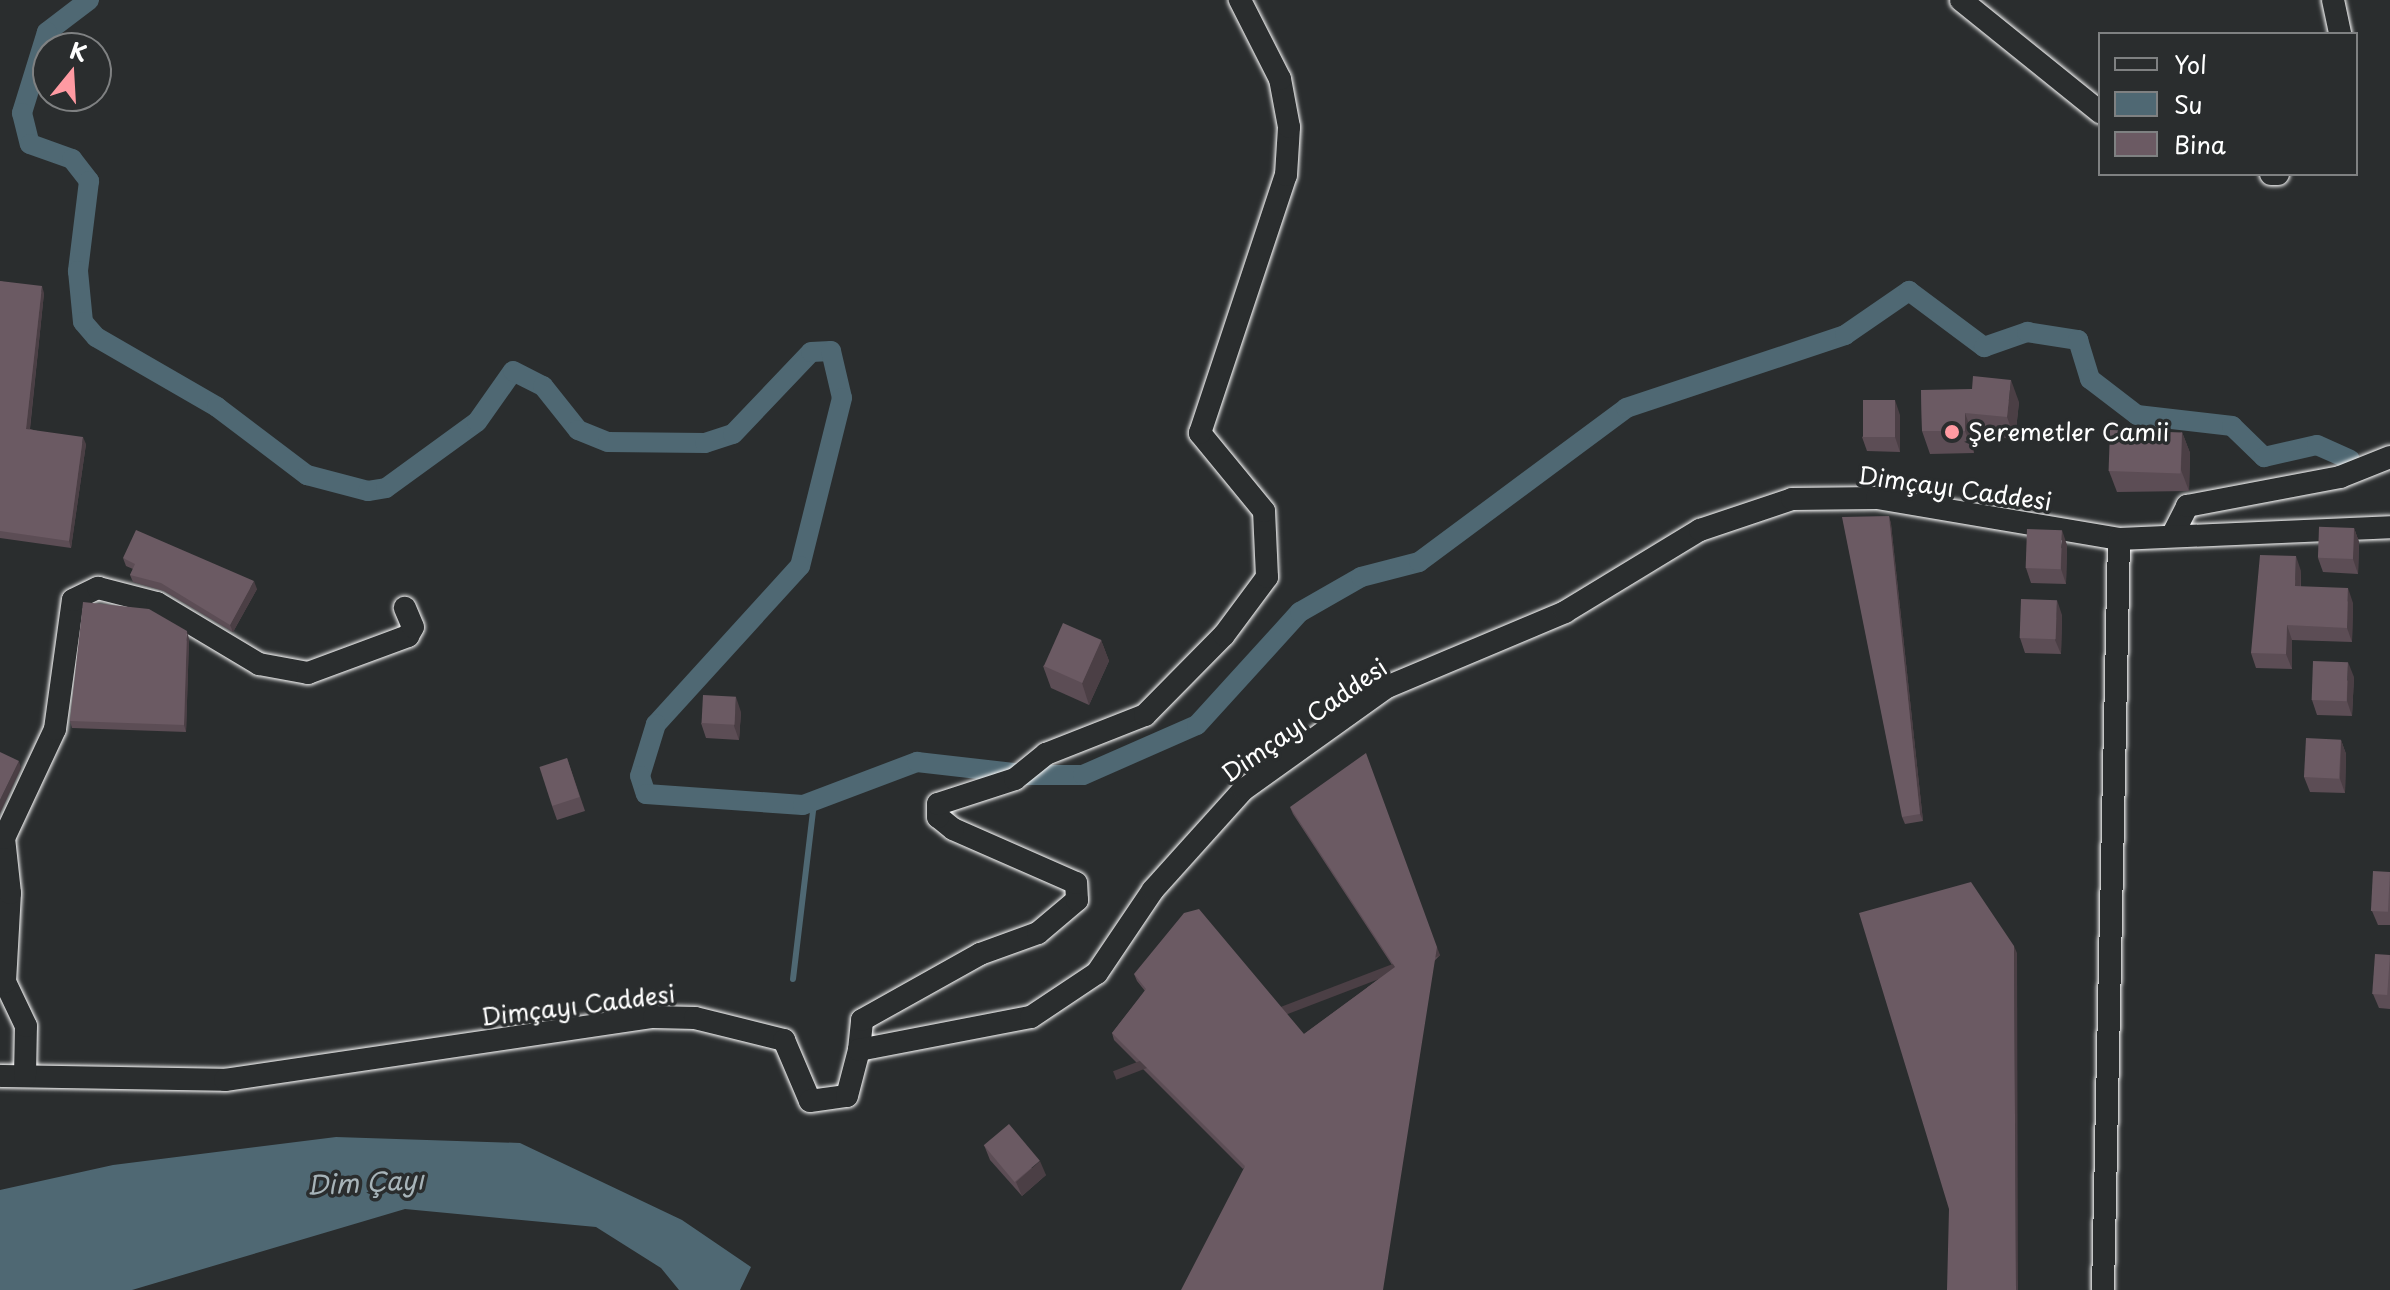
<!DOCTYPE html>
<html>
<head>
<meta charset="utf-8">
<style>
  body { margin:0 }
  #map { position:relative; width:2390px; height:1290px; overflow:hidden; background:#2a2d2e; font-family:"Playpen Sans",sans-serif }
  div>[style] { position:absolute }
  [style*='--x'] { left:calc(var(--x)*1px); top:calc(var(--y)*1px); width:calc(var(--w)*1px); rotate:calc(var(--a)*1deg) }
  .water>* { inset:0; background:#4f6873 }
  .stream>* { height:6px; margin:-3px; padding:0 3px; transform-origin:3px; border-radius:3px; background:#4f6873 }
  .canal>* { height:20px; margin:-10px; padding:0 10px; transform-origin:10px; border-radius:10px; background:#4f6873 }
  .roads { filter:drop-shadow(0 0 2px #fff) drop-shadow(0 0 2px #fff) }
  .minor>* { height:22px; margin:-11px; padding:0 11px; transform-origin:11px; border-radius:11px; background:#2a2d2e }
  .wall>* { inset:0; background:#5c4d55 }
  .shaded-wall>* { inset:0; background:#4b3f45; transform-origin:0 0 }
  .building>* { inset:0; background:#6b5a63; transform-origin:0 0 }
  .dots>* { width:22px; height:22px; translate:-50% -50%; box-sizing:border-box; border:4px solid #2a2d2e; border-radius:50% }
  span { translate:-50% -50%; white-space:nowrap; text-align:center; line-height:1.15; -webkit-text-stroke:7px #2a2d2e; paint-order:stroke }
  .poi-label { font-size:24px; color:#fff }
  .left { translate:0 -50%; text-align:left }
  .street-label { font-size:24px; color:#fff }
  .water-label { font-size:26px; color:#a7b4b9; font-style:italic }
  .legend { position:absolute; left:2098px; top:32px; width:260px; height:144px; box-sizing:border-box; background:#2a2d2e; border:2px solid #7f8182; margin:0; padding:10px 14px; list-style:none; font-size:24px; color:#fff }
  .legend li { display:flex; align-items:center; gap:16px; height:40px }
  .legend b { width:40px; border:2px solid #7f8182 }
  .north { position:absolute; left:32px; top:32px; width:80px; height:80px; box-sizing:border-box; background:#2a2d2e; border:2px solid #7f8182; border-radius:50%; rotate:18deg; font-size:22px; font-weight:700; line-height:32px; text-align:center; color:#fff }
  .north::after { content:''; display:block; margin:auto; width:28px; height:36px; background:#ff9aa2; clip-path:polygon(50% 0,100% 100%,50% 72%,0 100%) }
</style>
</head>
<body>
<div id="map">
  <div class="water">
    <div style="clip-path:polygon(336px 1137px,520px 1143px,682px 1220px,751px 1267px,740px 1290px,679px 1290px,661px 1268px,596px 1227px,405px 1209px,132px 1290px,0 1290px,0 1190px,113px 1165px)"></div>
  </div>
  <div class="stream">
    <div style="--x:793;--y:979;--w:176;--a:-83.2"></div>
  </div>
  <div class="canal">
    <div style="--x:89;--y:0;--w:53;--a:142.7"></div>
    <div style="--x:47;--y:32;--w:85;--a:107.2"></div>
    <div style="--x:22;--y:113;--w:32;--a:76"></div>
    <div style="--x:30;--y:144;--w:45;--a:19.7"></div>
    <div style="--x:72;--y:159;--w:28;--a:52"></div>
    <div style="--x:89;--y:181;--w:91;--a:97"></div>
    <div style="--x:78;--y:271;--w:51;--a:84.4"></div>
    <div style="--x:83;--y:322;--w:20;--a:49"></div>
    <div style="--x:96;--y:337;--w:140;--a:30"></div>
    <div style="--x:217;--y:407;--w:113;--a:37.1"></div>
    <div style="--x:307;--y:475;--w:63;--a:14.7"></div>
    <div style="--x:368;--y:491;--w:18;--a:-9"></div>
    <div style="--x:386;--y:488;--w:112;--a:-36"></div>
    <div style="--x:477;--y:422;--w:62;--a:-54.8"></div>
    <div style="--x:513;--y:371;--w:34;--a:27"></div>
    <div style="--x:543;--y:386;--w:56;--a:51.5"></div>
    <div style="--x:578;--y:430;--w:32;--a:22"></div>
    <div style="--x:608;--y:442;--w:97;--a:0.6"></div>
    <div style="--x:705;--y:443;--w:29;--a:-18"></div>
    <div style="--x:733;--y:434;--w:113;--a:-46.4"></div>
    <div style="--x:811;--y:352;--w:20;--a:-3"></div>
    <div style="--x:831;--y:351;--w:48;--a:76.8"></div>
    <div style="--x:842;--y:398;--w:173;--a:104"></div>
    <div style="--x:800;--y:566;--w:214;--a:132.3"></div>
    <div style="--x:656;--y:724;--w:54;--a:107.1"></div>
    <div style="--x:640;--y:776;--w:19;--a:72"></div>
    <div style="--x:646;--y:794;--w:157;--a:4"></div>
    <div style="--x:803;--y:805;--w:122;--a:-20.7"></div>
    <div style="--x:917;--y:762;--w:97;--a:6.5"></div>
    <div style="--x:1025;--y:775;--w:58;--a:0"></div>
    <div style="--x:1083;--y:775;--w:124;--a:-23.7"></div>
    <div style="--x:1197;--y:725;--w:153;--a:-47.7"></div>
    <div style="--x:1300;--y:612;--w:70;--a:-29.8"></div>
    <div style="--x:1361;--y:577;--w:60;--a:-14.5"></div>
    <div style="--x:1419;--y:562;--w:258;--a:-36.6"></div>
    <div style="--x:1626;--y:408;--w:231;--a:-18.4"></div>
    <div style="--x:1845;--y:335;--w:78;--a:-34.5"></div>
    <div style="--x:1909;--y:291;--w:94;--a:36.7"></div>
    <div style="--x:1984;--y:347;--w:46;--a:-19.2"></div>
    <div style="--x:2027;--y:332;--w:52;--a:8.9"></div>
    <div style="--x:2078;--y:340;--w:41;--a:72.9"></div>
    <div style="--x:2090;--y:379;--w:59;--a:37.5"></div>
    <div style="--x:2137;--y:415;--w:96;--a:6.6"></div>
    <div style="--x:2232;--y:426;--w:45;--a:44.1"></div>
    <div style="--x:2264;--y:457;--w:54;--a:-12.8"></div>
    <div style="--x:2317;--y:445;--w:36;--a:24"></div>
  </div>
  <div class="roads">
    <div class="minor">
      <div style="--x:1961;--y:0;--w:179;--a:38.9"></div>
      <div style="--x:2333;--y:0;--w:35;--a:78"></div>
      <div style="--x:2271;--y:174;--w:7;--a:0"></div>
      <div style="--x:2172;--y:536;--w:34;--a:-63"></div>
      <div style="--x:2187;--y:506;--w:156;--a:-10.7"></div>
      <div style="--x:2340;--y:477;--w:54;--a:-21.8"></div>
      <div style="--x:859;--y:1050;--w:30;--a:-84"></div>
      <div style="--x:862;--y:1020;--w:135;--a:-29.2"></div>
      <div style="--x:980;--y:954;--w:62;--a:-19.9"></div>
      <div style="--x:1038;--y:933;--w:51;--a:-40.2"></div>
      <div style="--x:1077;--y:900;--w:17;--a:-93"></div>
      <div style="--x:1076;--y:883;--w:134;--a:-156.3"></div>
      <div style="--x:953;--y:829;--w:19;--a:-141"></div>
      <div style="--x:938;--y:817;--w:13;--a:-90"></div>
      <div style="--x:938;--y:804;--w:81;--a:-18"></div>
      <div style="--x:1015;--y:779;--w:40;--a:-39"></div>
      <div style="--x:1046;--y:754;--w:106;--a:-21.5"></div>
      <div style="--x:1145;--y:715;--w:112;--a:-45.4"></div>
      <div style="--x:1224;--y:635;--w:72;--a:-53.4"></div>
      <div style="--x:1267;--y:577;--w:66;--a:-92.6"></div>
      <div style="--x:1264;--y:511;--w:101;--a:-129.4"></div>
      <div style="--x:1200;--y:433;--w:272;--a:-71.6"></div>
      <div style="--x:1286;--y:175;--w:48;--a:-86.4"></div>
      <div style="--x:1289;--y:127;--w:49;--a:-100.6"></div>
      <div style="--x:1280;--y:79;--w:89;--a:-116.9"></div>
      <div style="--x:0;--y:1076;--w:225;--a:1"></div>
      <div style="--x:225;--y:1080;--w:434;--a:-8.4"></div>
      <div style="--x:654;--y:1017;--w:41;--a:1.4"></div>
      <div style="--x:695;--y:1018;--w:92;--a:13.9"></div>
      <div style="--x:784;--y:1040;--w:66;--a:66.9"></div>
      <div style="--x:810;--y:1101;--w:37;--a:-8"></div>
      <div style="--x:847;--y:1096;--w:48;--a:-75.4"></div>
      <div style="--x:859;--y:1050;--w:175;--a:-10.9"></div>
      <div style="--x:1031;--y:1017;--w:79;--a:-33.7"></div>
      <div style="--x:1097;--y:973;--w:100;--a:-56"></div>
      <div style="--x:1153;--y:890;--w:135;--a:-48"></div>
      <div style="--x:1243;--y:790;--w:177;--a:-35.6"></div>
      <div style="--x:1387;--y:687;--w:193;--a:-22.8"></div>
      <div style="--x:1565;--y:612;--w:158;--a:-31.3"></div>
      <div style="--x:1700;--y:530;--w:97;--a:-18.6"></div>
      <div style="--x:1792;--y:499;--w:85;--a:-0.7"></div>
      <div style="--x:1877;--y:498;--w:245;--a:9.6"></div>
      <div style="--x:2119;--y:539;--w:271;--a:-2.5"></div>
      <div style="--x:25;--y:1076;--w:50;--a:-88.9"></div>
      <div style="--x:26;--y:1026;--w:49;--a:-115.5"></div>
      <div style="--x:5;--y:982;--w:89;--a:-86.8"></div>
      <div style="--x:10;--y:893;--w:55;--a:-96.2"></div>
      <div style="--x:4;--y:838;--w:120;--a:-64.9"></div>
      <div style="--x:55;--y:729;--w:130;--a:-82.1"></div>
      <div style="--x:73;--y:600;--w:28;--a:-26"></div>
      <div style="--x:98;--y:588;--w:61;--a:14.3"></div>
      <div style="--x:157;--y:603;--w:119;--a:30.9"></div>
      <div style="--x:259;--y:664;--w:50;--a:10.4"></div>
      <div style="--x:308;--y:673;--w:107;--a:-20.3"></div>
      <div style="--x:408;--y:636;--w:10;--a:-61"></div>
      <div style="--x:413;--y:627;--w:21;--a:-113"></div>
      <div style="--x:2103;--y:1290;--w:751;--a:-88.78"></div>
    </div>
  </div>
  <div class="wall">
    <div style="clip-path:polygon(0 281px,44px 293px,30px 429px,86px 444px,71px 548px,0 538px)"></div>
    <div style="clip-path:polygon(1921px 390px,2019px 402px,2015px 439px,1973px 435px,1974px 453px,1930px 454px,1922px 431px)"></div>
    <div style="clip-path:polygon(1900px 415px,1900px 452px,1867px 451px,1862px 437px)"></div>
    <div style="clip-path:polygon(2182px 432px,2190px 453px,2189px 491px,2117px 492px,2109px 471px)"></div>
    <div style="clip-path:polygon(1889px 516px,1891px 524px,1923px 821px,1905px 824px,1902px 817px)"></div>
    <div style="clip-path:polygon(2354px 528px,2359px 542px,2358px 574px,2323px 572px,2318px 558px)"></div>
    <div style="clip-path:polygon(2067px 545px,2066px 584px,2031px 583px,2026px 568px)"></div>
    <div style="clip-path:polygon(123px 558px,257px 589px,233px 632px,164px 591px,133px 582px,130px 575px,133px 569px,126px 566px)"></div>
    <div style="clip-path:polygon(2301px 571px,2301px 587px,2353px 603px,2352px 642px,2292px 640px,2292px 669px,2256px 668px,2251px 653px)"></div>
    <div style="clip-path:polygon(2062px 615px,2061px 654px,2025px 653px,2020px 638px)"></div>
    <div style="clip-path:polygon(189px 639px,186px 732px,72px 728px,70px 721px)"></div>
    <div style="clip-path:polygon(1101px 640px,1109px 661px,1089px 705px,1051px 688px,1043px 666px)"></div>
    <div style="clip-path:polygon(2354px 677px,2352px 716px,2317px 715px,2312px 700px)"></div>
    <div style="clip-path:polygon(741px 712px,739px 740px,706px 738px,701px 723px)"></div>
    <div style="clip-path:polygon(2341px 740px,2346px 754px,2345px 793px,2310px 792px,2304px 777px)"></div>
    <div style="clip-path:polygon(567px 758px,585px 811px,557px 820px,552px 806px)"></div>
    <div style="clip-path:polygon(1290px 807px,1440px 955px,1243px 1169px,1114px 1040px,1112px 1033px,1145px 991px,1137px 981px,1134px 974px,1304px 1034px,1394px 968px,1293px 814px)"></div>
    <div style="clip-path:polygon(2390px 872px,2390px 925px,2378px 925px,2372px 911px)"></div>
    <div style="clip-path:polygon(2390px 955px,2390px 1009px,2379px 1008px,2373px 994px)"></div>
    <div style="clip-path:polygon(984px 1145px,1046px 1175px,1022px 1196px,990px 1160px)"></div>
  </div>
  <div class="shaded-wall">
    <div style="clip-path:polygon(42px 286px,44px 293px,29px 436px,26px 429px)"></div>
    <div style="clip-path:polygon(2011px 380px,2019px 402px,2015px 439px,2007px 417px)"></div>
    <div style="clip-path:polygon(1895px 400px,1900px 415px,1900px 452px,1895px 437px)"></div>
    <div style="clip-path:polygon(1965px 413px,1973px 435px,1974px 453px,1965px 431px)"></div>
    <div style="clip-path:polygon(2182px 432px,2190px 453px,2189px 491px,2181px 470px)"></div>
    <div style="clip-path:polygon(83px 437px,86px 444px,71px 548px,69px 541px)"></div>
    <div style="clip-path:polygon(1889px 516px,1891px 524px,1923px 821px,1920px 814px)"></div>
    <div style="clip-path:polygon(2354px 528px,2359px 542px,2358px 574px,2353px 559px)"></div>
    <div style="clip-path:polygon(2062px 530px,2067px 545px,2066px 584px,2061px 569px)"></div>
    <div style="clip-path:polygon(2296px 556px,2301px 571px,2300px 601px,2295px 586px)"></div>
    <div style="clip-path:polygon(254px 581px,257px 589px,233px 632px,230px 625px)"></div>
    <div style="clip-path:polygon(2348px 588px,2353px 603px,2352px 642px,2347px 628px)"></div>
    <div style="clip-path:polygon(2057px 600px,2062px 615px,2061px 654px,2055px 640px)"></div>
    <div style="clip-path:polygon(2287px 625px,2292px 640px,2292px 669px,2286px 654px)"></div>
    <div style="clip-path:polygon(187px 631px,189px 639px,186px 732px,184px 725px)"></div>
    <div style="clip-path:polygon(1101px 640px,1109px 661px,1089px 705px,1082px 683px)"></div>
    <div style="clip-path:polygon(2348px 662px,2354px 677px,2352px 716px,2347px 701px)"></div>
    <div style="clip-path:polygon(736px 697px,741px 712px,739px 740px,734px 726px)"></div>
    <div style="clip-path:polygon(2341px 740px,2346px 754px,2345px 793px,2340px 779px)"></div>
    <div style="clip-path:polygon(19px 761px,21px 768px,0 813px,0 800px)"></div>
    <div style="clip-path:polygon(2014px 946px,2017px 953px,2018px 1290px,2016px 1290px)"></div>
    <div style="left:1437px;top:947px;width:9px;height:347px;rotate:69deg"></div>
    <div style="clip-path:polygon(1040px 1161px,1046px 1175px,1022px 1196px,1016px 1182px)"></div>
  </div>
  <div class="building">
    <div style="clip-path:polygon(0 281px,42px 286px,26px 429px,83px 437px,69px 541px,0 531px)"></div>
    <div style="clip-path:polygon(1973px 376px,2011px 380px,2007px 417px,1965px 413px,1965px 431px,1922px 431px,1921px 390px,1972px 389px)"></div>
    <div style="left:1863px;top:400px;width:32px;height:37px"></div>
    <div style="left:2110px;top:430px;width:72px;height:41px;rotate:2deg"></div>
    <div style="clip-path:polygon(1889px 516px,1920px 814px,1902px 817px,1842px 517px)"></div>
    <div style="left:2354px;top:528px;width:31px;height:35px;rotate:92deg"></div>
    <div style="left:2027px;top:529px;width:35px;height:39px;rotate:2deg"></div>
    <div style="clip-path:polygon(136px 530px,254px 581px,230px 625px,161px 583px,130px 575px,135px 564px,123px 558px)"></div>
    <div style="clip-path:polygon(2260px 555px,2296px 556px,2295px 586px,2348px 588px,2347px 628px,2287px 625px,2286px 654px,2251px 653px)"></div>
    <div style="left:2021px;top:599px;width:36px;height:39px;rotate:2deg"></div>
    <div style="clip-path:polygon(83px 602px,149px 609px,187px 631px,184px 725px,70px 721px)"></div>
    <div style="left:1063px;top:623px;width:42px;height:47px;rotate:24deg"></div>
    <div style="left:2313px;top:661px;width:35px;height:39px;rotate:2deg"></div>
    <div style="left:703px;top:695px;width:33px;height:28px;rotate:3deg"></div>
    <div style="left:2306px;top:738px;width:35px;height:39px;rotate:3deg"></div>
    <div style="clip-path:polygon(0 752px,19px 761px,0 800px)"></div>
    <div style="clip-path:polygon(1366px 753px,1437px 947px,1383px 1290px,1181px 1290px,1245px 1166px,1112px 1033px,1146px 989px,1134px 974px,1184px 913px,1199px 909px,1304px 1034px,1395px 967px,1290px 807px)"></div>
    <div style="left:567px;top:758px;width:41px;height:29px;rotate:72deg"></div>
    <div style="left:2373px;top:871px;width:17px;height:40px;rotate:3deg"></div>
    <div style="clip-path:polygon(1971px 882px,2014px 946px,2016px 1290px,1947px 1290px,1949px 1209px,1859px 913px)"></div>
    <div style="left:2375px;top:954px;width:15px;height:40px;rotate:4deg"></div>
    <div style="left:1009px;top:1124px;width:48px;height:33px;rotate:50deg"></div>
  </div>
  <div class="dots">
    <div style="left:1952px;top:432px;background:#ff9aa2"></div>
  </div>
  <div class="poi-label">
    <span class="left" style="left:1968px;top:432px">Şeremetler Camii</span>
  </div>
  <div class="street-label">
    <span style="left:1955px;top:488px;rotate:8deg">Dimçayı Caddesi</span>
    <span style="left:1304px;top:720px;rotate:-35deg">Dimçayı Caddesi</span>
    <span style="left:578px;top:1005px;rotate:-7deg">Dimçayı Caddesi</span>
  </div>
  <div class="water-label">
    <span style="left:365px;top:1182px;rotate:-3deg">Dim Çayı</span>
  </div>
  <ul class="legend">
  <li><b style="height:10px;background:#2a2d2e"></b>Yol</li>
  <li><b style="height:22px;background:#4f6873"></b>Su</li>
  <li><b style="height:22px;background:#6b5a63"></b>Bina</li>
  </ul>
  <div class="north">K</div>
</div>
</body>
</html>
